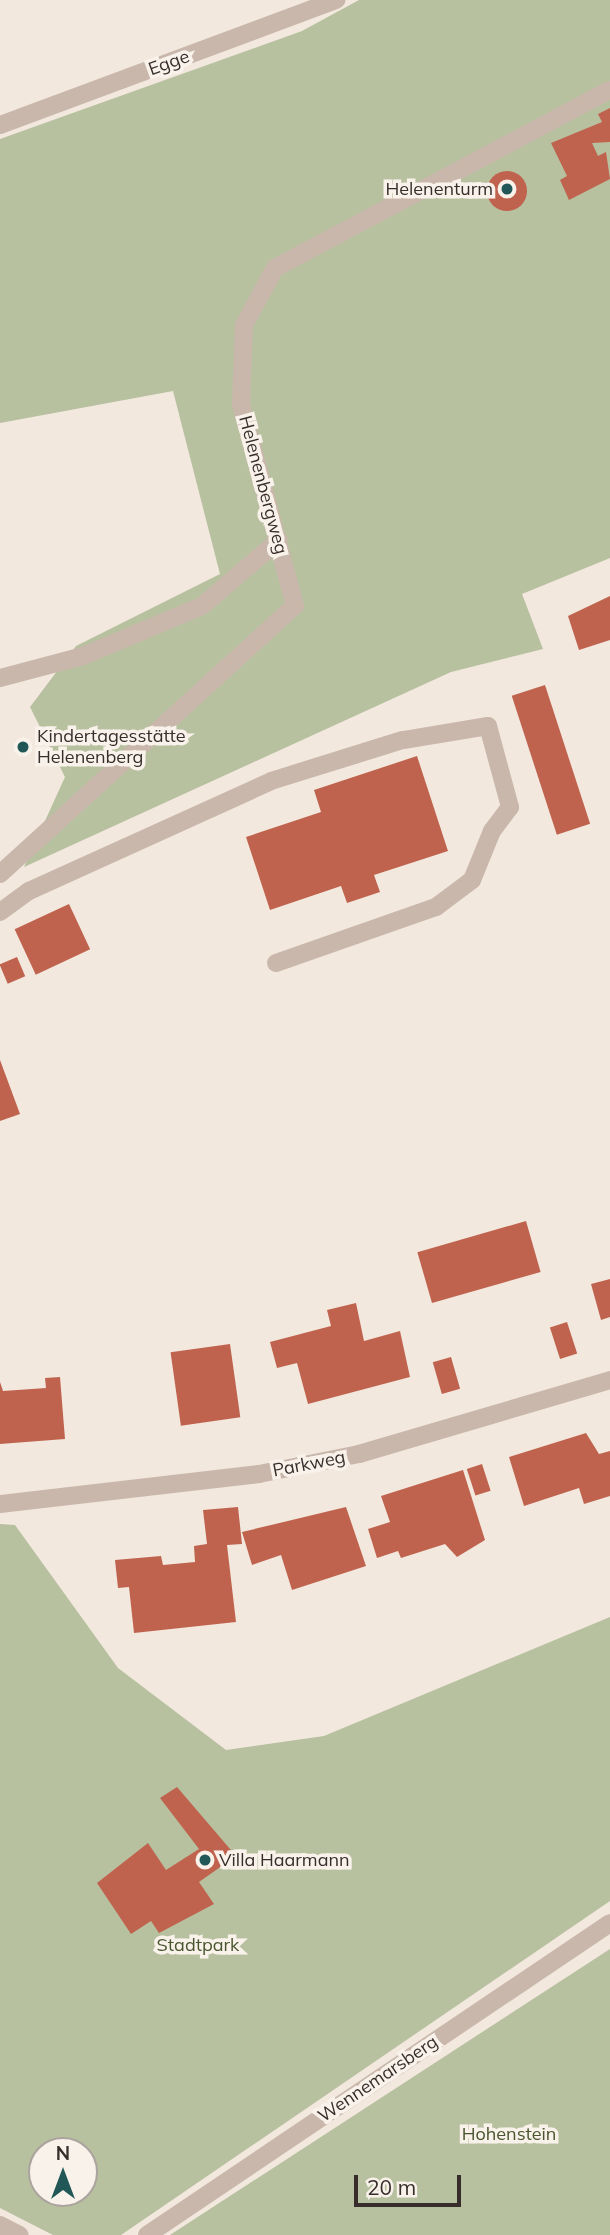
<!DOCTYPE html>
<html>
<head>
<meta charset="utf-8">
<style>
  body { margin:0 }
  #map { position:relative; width:610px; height:2235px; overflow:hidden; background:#f2e8de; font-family:Mulish,sans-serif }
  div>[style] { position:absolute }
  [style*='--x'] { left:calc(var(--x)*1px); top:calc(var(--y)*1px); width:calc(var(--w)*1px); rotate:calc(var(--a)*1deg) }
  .green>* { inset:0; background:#b7c09f }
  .building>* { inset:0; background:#c0634e; transform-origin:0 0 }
  .round { border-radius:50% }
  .lane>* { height:18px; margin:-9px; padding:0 9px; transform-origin:9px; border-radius:9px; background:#c9b7ab }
  .street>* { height:18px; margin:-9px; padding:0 9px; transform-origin:9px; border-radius:9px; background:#c9b7ab }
  .dots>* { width:19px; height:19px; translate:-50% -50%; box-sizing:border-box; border:4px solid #f9f2eb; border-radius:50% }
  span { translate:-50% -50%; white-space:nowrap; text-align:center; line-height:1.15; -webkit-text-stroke:7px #f9f2eb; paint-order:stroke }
  .street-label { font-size:18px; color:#372d2a }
  .poi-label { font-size:18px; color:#372d2a }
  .right { translate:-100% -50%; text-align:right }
  .left { translate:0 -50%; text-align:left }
  .park-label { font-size:18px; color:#49552e }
  .north { position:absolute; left:28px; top:2137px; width:70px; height:70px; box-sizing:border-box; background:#f9f2eb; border:2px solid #aba39e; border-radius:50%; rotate:0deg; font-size:19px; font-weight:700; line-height:28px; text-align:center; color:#372d2a }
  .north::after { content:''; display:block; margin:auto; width:24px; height:32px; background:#215757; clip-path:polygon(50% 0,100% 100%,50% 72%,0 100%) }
  .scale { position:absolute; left:354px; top:2175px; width:107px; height:32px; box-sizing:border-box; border:4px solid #372d2a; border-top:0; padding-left:9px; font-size:21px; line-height:24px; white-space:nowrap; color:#372d2a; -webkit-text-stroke:5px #f9f2eb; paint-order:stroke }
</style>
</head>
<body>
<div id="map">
  <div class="green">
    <div style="clip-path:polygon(359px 0,610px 0,610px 558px,522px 594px,543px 649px,451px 672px,24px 867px,65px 777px,30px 707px,76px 646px,220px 574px,173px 391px,0 423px,0 139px,302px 31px)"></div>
    <div style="clip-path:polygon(evenodd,0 1524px,15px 1525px,118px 1668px,226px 1750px,324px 1736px,610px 1617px,610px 1901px,121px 2235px,53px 2235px,0 2208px,0 1524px,42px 2151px,84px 2151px,84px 2193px,42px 2193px,42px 2151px)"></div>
    <div style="clip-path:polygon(610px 1949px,610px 2235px,170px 2235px)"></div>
  </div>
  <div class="building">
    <div style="clip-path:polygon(610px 108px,610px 142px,592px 143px,598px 156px,606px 152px,610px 179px,569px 200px,560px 180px,567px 176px,551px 143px,602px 122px,598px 114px)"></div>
    <div class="round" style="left:487px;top:171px;width:40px;height:40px"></div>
    <div style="clip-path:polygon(610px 596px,610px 640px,579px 650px,568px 616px)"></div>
    <div style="left:545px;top:685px;width:146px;height:35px;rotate:72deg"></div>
    <div style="clip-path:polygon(417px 756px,448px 851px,374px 875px,380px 892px,347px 903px,341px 886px,270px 910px,246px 837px,321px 812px,314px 790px)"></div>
    <div style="left:69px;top:904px;width:50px;height:60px;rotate:65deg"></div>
    <div style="left:17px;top:957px;width:21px;height:19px;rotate:67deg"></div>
    <div style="clip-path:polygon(0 1060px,20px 1114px,0 1121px)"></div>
    <div style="left:526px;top:1221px;width:53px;height:113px;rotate:74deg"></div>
    <div style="clip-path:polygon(610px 1279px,610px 1317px,601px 1320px,591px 1284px)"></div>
    <div style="clip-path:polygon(356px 1303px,364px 1341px,400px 1331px,410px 1377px,308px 1404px,297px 1363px,277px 1368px,270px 1342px,331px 1326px,327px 1310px)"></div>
    <div style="left:567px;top:1322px;width:33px;height:18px;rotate:72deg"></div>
    <div style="left:230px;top:1344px;width:74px;height:60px;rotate:82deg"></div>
    <div style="left:451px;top:1357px;width:33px;height:19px;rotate:74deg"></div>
    <div style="clip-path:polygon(60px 1377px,65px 1439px,0 1444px,0 1382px,3px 1391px,46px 1388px,45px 1378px)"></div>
    <div style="clip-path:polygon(586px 1433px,599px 1454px,610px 1451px,610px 1496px,584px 1504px,579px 1488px,524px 1506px,509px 1457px)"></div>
    <div style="left:482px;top:1464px;width:28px;height:16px;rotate:72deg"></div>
    <div style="clip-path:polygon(463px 1470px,485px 1540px,457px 1557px,445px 1544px,401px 1558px,398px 1551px,377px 1558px,368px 1529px,390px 1522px,381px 1496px)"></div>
    <div style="clip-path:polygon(238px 1507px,242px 1544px,227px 1545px,236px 1622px,134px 1633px,129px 1587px,118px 1588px,115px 1560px,161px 1556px,163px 1565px,195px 1562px,194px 1546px,207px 1544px,203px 1510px)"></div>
    <div style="clip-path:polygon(346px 1507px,366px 1566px,292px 1590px,281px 1555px,252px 1565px,242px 1532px)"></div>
    <div style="clip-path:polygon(177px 1787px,236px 1856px,199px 1882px,214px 1904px,159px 1933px,151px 1921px,131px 1934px,97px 1883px,148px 1843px,166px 1870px,199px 1849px,160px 1798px)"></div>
  </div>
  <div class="lane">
    <div style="--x:0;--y:678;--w:86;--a:-14.8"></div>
    <div style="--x:83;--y:656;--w:129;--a:-22.8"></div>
    <div style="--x:202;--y:606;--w:101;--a:-40.6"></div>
    <div style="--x:276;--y:963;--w:170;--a:-19.3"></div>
    <div style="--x:436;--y:907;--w:45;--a:-36.9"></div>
    <div style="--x:472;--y:880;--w:53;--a:-67.8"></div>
    <div style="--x:492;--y:831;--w:30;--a:-53"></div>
    <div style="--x:510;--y:807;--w:84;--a:-105.2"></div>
    <div style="--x:488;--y:726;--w:86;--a:170.6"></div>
  </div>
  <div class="street">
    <div style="--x:0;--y:125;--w:359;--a:-20.4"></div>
    <div style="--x:0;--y:874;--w:399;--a:-42.3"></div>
    <div style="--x:295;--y:606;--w:208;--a:-105"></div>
    <div style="--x:241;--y:405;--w:80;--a:-87.9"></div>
    <div style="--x:244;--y:325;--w:65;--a:-61.5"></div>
    <div style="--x:275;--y:268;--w:379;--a:-28"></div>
    <div style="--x:0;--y:912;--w:36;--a:-36"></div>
    <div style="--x:29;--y:891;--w:266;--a:-24.4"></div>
    <div style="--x:271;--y:781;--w:138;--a:-17.3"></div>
    <div style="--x:0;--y:1504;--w:261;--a:-6.6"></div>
    <div style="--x:259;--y:1474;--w:102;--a:-11.3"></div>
    <div style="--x:359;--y:1454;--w:262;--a:-16.4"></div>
    <div style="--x:0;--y:2225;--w:22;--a:27"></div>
    <div style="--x:147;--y:2235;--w:558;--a:-33.97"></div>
  </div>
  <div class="dots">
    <div style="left:507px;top:189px;background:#215757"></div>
    <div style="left:23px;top:747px;background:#215757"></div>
    <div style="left:205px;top:1860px;background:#215757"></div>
  </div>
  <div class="street-label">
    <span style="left:169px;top:63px;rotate:-20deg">Egge</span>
    <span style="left:263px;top:485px;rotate:75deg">Helenenbergweg</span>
    <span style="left:309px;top:1464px;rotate:-11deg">Parkweg</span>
    <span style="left:378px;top:2079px;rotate:-34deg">Wennemarsberg</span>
  </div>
  <div class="poi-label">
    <span class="right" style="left:493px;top:189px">Helenenturm</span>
    <span class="left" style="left:37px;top:747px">Kindertagesstätte<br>Helenenberg</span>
    <span class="left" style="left:219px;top:1860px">Villa Haarmann</span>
  </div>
  <div class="park-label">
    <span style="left:198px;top:1945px">Stadtpark</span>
    <span style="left:509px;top:2134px">Hohenstein</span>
  </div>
  <div class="north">N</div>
  <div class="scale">20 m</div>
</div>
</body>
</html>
